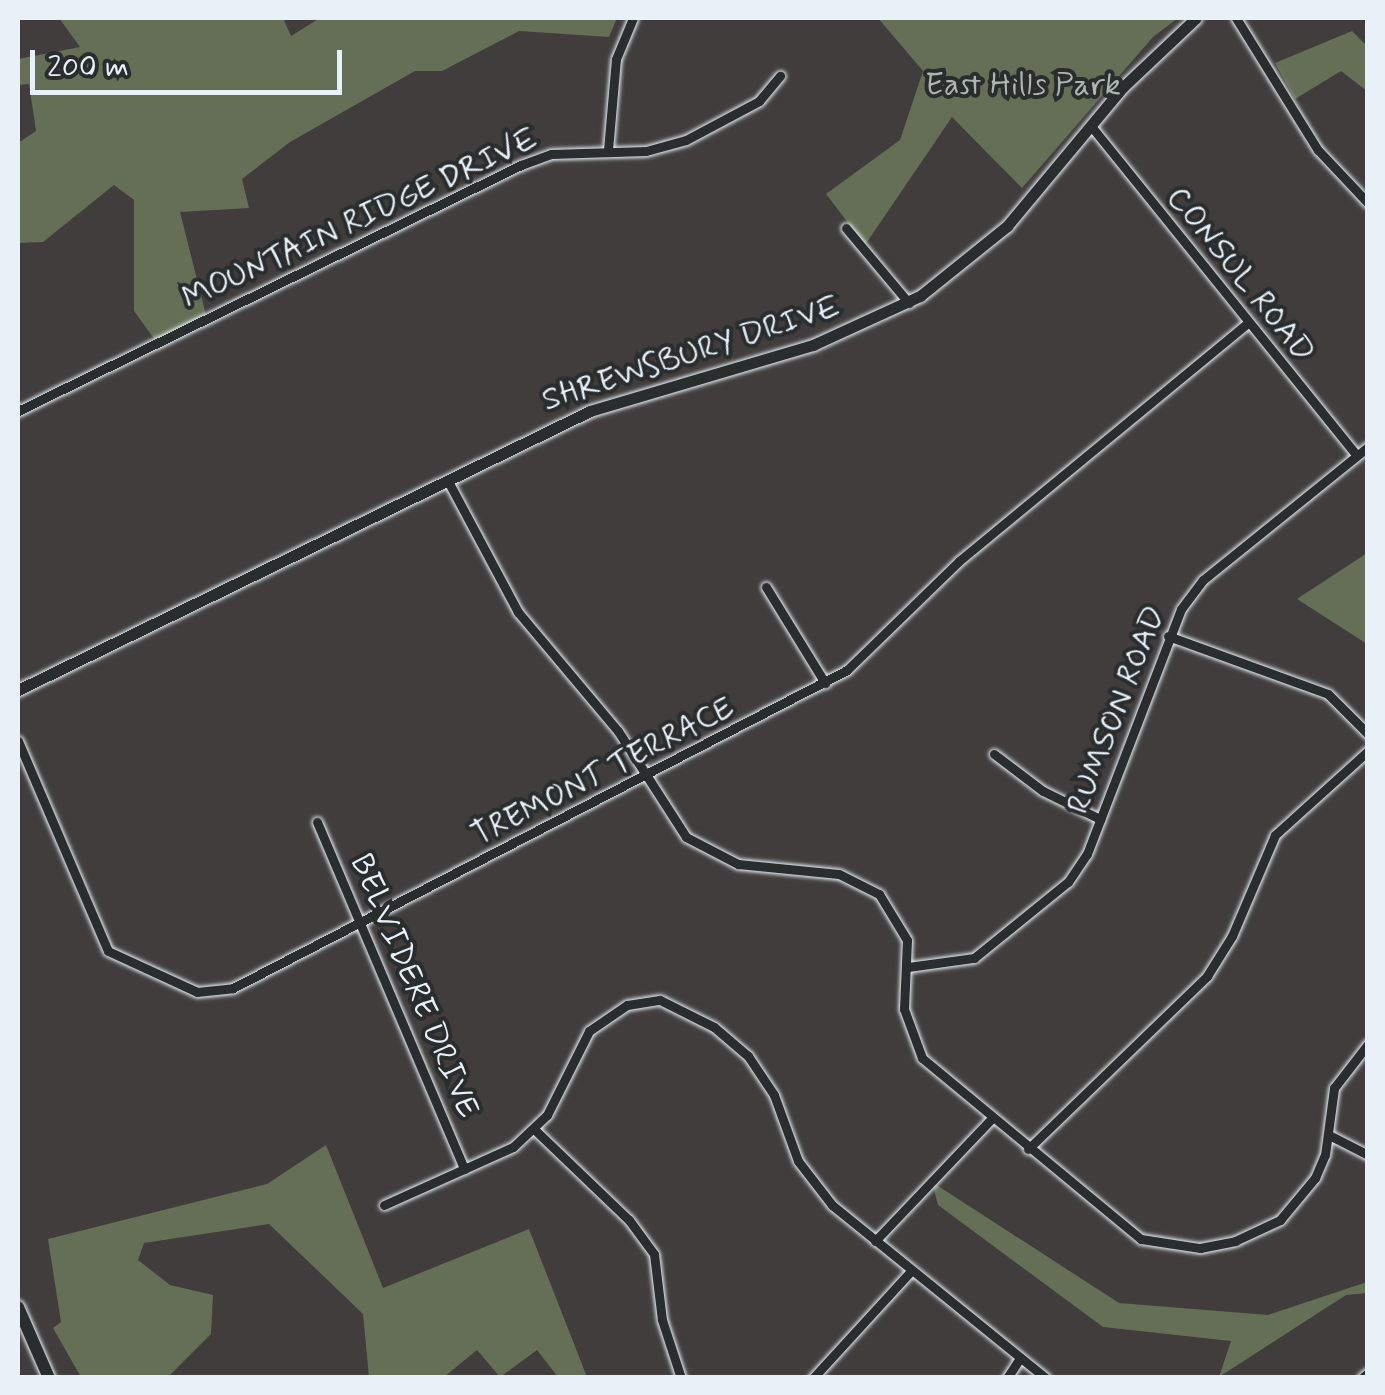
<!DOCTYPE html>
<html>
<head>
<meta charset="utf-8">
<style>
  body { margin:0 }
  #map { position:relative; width:1385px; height:1395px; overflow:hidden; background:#403d3c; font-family:Mynerve,sans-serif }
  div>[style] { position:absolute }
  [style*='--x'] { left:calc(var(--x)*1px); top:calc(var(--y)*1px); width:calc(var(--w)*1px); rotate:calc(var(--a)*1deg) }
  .green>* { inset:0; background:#646f56 }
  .roads { filter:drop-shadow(0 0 2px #e8f1f8) drop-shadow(0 0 2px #e8f1f8) }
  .minor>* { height:9px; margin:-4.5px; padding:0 4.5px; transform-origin:4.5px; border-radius:4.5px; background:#2a2d2e }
  .secondary>* { height:11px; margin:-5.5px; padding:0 5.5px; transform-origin:5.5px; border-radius:5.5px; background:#2a2d2e }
  .primary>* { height:12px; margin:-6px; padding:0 6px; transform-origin:6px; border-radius:6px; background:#2a2d2e }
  span { translate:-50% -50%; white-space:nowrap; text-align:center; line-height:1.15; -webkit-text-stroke:8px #2a2d2e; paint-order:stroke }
  .park-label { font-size:32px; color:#adb6af }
  .street-label { font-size:32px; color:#e8f1f8 }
  .frame { position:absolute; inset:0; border:20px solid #e8f1f8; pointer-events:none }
  .scale { position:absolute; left:30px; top:50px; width:312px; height:45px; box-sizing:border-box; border:5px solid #e8f1f8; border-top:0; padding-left:12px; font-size:30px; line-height:35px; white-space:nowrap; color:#e8f1f8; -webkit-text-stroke:8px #2a2d2e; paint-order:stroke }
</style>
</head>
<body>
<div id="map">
  <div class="green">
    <div style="clip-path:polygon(59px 18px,283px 18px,291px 36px,320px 18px,617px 18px,609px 37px,519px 31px,442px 71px,415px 71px,290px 142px,242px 179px,249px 208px,180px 212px,206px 315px,155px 340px,134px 311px,134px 200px,114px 185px,43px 242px,18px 243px,18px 143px,36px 131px,29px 84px,18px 85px,18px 59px,80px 47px)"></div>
    <div style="clip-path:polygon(878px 18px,1178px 18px,1153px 37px,1022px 188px,952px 117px,865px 245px,826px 194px,900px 140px,923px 71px)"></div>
    <div style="clip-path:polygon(1352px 31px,1367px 46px,1367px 91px,1341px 71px,1295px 99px,1275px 63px)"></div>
    <div style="clip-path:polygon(1367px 553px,1367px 644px,1297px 599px)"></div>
    <div style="clip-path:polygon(326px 1145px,383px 1288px,529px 1229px,587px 1377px,558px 1377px,537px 1350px,500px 1377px,477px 1350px,444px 1377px,369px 1377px,363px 1314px,269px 1224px,144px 1243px,138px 1260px,170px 1285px,213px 1295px,211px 1334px,168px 1377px,81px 1377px,53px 1328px,61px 1322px,48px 1239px,267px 1184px)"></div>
    <div style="clip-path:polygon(932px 1182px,1119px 1303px,1268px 1315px,1367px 1282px,1367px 1293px,1346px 1295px,1219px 1377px,1231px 1341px,1103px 1327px,938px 1205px)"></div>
  </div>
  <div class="roads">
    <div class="minor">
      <div style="--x:1236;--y:18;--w:155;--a:58.2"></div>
      <div style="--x:1318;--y:150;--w:73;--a:46.7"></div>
      <div style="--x:1091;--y:126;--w:419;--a:51.1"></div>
      <div style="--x:608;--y:150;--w:91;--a:-85"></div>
      <div style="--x:616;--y:59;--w:44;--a:-67.5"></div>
      <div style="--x:846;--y:228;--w:98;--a:50"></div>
      <div style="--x:18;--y:411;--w:560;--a:-26.06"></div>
      <div style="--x:521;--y:165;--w:32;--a:-20"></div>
      <div style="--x:551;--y:154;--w:95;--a:-1.8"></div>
      <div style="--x:646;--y:151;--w:41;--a:-15.4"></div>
      <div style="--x:686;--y:140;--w:83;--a:-28.1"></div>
      <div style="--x:759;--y:101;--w:33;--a:-50"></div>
      <div style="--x:448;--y:481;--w:149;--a:61.9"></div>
      <div style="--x:518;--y:612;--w:155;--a:50"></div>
      <div style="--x:618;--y:731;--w:126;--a:57.3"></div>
      <div style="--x:686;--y:837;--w:59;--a:27.4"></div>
      <div style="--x:738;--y:864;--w:101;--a:5.7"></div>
      <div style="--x:839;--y:874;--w:45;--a:26.6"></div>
      <div style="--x:879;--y:894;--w:54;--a:58.7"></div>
      <div style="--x:907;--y:940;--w:69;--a:92.5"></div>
      <div style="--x:904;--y:1009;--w:52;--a:69.8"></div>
      <div style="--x:922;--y:1058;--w:284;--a:39.6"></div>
      <div style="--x:1141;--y:1239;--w:60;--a:8.7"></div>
      <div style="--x:1200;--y:1248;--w:36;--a:-11"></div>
      <div style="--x:1235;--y:1241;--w:50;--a:-25"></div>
      <div style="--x:1280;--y:1220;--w:55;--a:-50.2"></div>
      <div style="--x:1315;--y:1178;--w:25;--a:-67"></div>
      <div style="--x:1325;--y:1155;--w:68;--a:-82.3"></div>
      <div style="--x:1334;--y:1088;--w:56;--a:-52.3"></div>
      <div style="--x:766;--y:587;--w:113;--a:58.4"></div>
      <div style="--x:1168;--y:636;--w:170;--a:19.9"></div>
      <div style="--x:1328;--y:694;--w:57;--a:45"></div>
      <div style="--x:18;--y:741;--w:228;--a:66.8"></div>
      <div style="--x:108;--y:951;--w:98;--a:24.7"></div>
      <div style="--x:197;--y:992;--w:36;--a:-6"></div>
      <div style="--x:233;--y:988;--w:691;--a:-27.38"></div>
      <div style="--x:847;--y:670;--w:156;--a:-44.2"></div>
      <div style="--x:959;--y:561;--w:372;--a:-39.5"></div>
      <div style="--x:994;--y:754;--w:61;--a:37.1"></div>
      <div style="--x:1043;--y:791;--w:64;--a:26.2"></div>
      <div style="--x:317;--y:822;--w:377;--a:67"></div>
      <div style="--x:908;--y:967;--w:67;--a:-7.8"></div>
      <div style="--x:974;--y:958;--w:121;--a:-39"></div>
      <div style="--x:1068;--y:882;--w:34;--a:-56"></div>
      <div style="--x:1087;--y:854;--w:262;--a:-69"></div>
      <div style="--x:1181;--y:609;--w:36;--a:-53"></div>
      <div style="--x:1203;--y:580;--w:212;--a:-38.9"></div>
      <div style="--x:535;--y:1130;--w:130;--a:43.8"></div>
      <div style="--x:629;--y:1220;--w:42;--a:53.7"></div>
      <div style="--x:654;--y:1254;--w:66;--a:83.1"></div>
      <div style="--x:662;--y:1320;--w:61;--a:71.9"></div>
      <div style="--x:1329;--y:1135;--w:44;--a:27.1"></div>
      <div style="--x:1028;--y:1149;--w:249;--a:-44"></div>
      <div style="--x:1207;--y:976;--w:47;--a:-58"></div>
      <div style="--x:1232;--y:936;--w:110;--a:-66.9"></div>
      <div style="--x:1275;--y:835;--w:125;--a:-42.1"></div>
      <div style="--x:384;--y:1205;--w:141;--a:-24.2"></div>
      <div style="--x:513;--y:1147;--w:47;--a:-43.3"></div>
      <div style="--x:547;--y:1115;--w:94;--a:-63.4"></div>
      <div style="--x:589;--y:1031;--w:46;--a:-34.4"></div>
      <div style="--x:627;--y:1005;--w:33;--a:-9"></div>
      <div style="--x:660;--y:1000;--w:60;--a:26.6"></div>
      <div style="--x:714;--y:1027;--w:45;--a:40.5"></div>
      <div style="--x:748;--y:1056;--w:47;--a:56.3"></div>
      <div style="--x:774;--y:1095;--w:70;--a:70"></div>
      <div style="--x:798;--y:1161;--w:56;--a:52.3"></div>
      <div style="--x:832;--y:1205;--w:275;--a:39"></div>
      <div style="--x:875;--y:1241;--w:168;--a:-46.4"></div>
      <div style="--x:813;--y:1378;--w:144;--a:-47.5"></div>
      <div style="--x:1007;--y:1378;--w:20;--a:-57"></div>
      <div style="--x:1362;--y:1378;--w:8;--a:-40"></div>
    </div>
    <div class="secondary">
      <div style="--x:18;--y:690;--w:636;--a:-26"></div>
      <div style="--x:590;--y:411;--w:233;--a:-16.5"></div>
      <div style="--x:813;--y:345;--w:118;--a:-24.6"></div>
      <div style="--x:920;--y:296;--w:112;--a:-38.8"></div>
      <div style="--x:1007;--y:226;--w:181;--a:-50.2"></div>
      <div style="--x:1123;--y:87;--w:100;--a:-43.4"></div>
    </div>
    <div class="primary">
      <div style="--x:18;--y:1307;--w:77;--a:66.4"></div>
    </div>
  </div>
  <div class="park-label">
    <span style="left:1023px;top:85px">East Hills Park</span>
  </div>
  <div class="street-label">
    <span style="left:360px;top:219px;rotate:-25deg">MOUNTAIN RIDGE DRIVE</span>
    <span style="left:1240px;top:275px;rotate:51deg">CONSUL ROAD</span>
    <span style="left:691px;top:354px;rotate:-18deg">SHREWSBURY DRIVE</span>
    <span style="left:1117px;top:710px;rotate:-69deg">RUMSON ROAD</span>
    <span style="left:603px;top:772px;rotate:-27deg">TREMONT TERRACE</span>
    <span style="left:414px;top:986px;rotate:67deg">BELVIDERE DRIVE</span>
  </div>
  <div class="frame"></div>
  <div class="scale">200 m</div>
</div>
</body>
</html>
